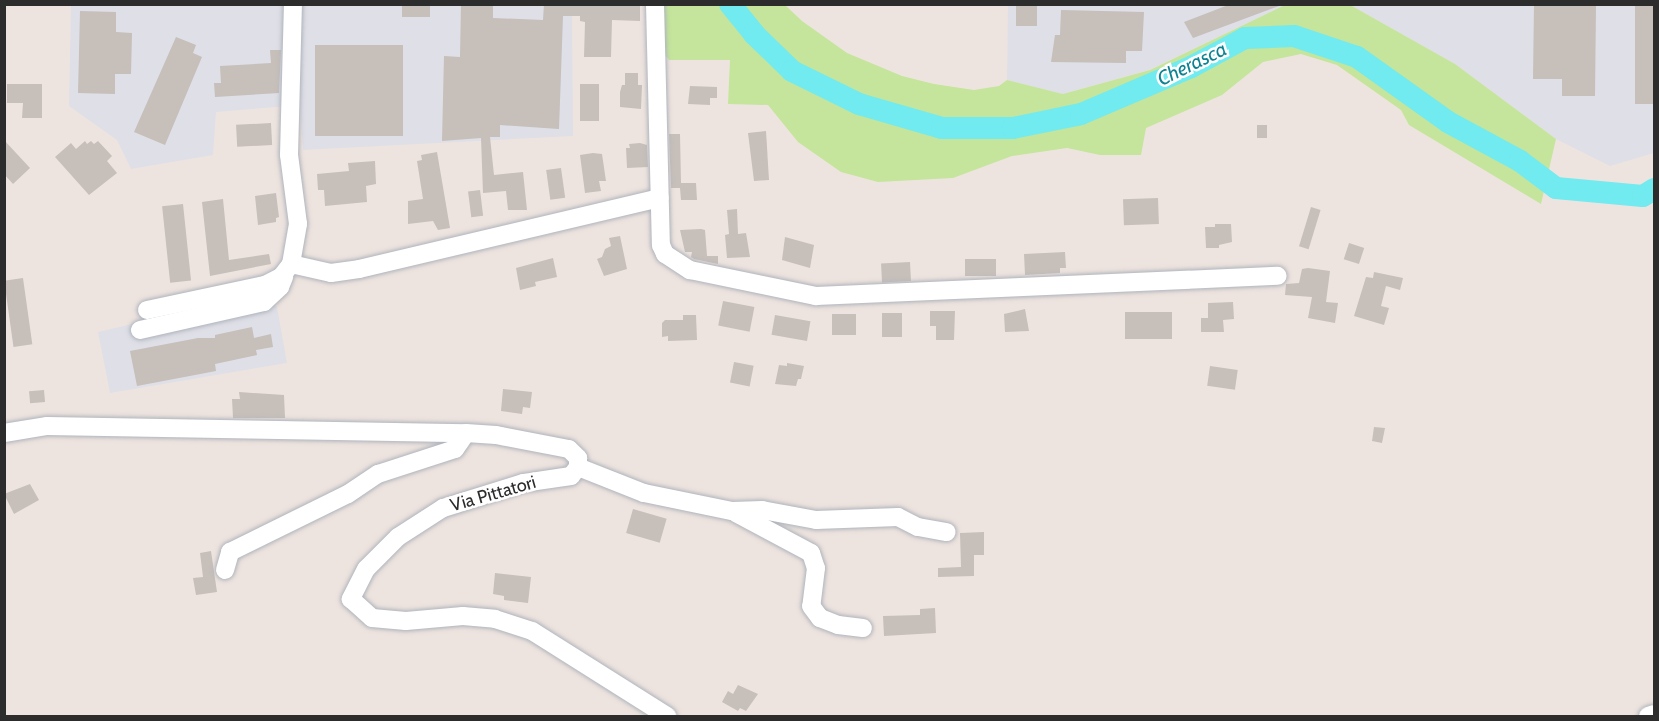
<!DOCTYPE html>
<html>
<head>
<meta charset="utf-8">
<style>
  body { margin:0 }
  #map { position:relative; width:1659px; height:721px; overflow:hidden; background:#eee4df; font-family:Cabin,sans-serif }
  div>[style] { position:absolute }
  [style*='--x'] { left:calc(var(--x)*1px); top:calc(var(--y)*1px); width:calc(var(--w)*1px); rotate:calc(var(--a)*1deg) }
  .industrial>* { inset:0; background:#dfdfe7 }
  .green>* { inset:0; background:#c4e59b }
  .river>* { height:22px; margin:-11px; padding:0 11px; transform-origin:11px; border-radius:11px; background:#71eaf0 }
  .building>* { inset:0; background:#c6bfba; transform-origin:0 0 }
  .roads { filter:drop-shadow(0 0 2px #afb4bc) drop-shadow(0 0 2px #afb4bc) }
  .minor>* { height:18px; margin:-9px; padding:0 9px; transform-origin:9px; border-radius:9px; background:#fff }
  span { translate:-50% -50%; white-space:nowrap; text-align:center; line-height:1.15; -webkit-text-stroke:5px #fff; paint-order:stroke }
  .street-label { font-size:18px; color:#2c2c2c }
  .water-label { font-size:20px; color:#0c8292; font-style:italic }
  .frame { position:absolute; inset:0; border:6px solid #2c2c2c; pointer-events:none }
</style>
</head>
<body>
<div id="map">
  <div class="industrial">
    <div style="clip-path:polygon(71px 5px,572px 5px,573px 136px,303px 150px,300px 105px,216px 112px,213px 155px,131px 169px,117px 140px,69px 106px)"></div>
    <div style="clip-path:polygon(1008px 5px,1285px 5px,1149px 70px,1063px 94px,1007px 80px)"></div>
    <div style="clip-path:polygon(1339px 5px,1654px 5px,1654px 153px,1610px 166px,1556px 139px,1455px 64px,1352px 6px)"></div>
    <div style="clip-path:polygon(261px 294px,277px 307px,287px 363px,110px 393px,98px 332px)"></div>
  </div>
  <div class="green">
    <div style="clip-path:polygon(1339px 4px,1352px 6px,1455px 64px,1556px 139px,1541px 204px,1409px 125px,1401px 110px,1337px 65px,1301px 54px,1263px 62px,1222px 95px,1146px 128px,1141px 155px,1100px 155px,1067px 148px,1012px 156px,953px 178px,878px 182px,841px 172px,798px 142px,768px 105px,728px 104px,730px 60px,669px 60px,662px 51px,661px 5px,785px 5px,802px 21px,847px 53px,902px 76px,934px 84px,974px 90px,999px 86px,1007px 80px,1063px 94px,1150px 70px,1285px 5px)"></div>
  </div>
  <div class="river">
    <div style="--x:730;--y:4;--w:38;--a:51"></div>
    <div style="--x:754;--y:34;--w:53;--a:44.2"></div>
    <div style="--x:792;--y:71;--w:75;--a:26.2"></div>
    <div style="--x:859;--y:104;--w:86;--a:16.1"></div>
    <div style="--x:942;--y:128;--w:71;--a:0"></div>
    <div style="--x:1013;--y:128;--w:69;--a:-11.6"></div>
    <div style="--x:1081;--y:114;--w:120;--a:-23.1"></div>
    <div style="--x:1191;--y:67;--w:61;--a:-28.2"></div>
    <div style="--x:1245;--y:38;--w:49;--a:-2.3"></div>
    <div style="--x:1294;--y:36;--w:66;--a:18.4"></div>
    <div style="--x:1357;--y:57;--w:112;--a:35.5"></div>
    <div style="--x:1448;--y:122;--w:82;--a:28.4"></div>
    <div style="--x:1520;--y:161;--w:45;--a:36.9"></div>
    <div style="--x:1556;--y:188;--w:87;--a:5.3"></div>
    <div style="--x:1643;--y:196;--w:13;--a:-32"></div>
  </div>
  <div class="building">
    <div style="left:402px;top:4px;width:28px;height:13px"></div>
    <div style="clip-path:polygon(461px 4px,493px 4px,493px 18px,543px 20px,544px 4px,640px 4px,640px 21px,612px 20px,611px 57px,584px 57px,585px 22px,580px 21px,580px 16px,563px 16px,559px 129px,500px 125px,500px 137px,490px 137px,494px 175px,523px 172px,527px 210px,508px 210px,506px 191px,483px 193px,481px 138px,442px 141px,444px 56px,460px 57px)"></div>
    <div style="left:1016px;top:4px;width:21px;height:22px"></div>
    <div style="clip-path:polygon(1231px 4px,1279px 6px,1193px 38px,1184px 22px)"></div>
    <div style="clip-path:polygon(1534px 4px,1596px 4px,1595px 96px,1562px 96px,1562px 79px,1533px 79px)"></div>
    <div style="left:1654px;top:5px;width:99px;height:19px;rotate:90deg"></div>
    <div style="clip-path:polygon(1061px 10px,1144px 12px,1142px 51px,1126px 51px,1126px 63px,1051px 62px,1055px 35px,1060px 35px)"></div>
    <div style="clip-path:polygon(80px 11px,116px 12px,116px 32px,132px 33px,131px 74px,115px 74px,115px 94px,78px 93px)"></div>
    <div style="clip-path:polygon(176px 37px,196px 45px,193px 53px,202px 57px,165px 145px,134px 132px)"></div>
    <div style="left:403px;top:45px;width:91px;height:88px;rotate:90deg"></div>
    <div style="clip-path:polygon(270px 50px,281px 50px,279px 93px,215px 97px,214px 83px,221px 83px,220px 66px,271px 63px)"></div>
    <div style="clip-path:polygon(625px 73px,638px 73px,638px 85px,642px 85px,641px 109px,620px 107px,620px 92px,622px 85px,625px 85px)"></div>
    <div style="clip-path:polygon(7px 84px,42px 84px,42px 118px,22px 118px,23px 103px,7px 103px)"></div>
    <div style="left:580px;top:84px;width:19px;height:37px"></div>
    <div style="clip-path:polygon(690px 86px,717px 87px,717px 98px,710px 98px,710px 105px,688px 104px)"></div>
    <div style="left:271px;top:123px;width:22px;height:35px;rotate:87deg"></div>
    <div style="left:1257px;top:125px;width:10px;height:13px"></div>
    <div style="clip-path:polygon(766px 131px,769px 180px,754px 181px,748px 133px)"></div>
    <div style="clip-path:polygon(669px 134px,680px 134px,681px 183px,696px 183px,697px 200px,681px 200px,680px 188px,671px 188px)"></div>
    <div style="clip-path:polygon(4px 140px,30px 168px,13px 184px,4px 174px)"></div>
    <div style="clip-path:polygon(85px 141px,87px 144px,91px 141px,94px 144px,98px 141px,112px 156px,107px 161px,117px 173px,89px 195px,55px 157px,71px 143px,76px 149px)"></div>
    <div style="clip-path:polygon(640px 143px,647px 145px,648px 167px,627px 168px,626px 148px,630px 148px,629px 144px)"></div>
    <div style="clip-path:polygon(437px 152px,450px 228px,438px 230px,433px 221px,408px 224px,408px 201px,423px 199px,417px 161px,422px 160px,421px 155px)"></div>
    <div style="clip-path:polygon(593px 153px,602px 154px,606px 181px,599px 181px,601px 191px,585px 193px,580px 155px)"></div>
    <div style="clip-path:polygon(375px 161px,376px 184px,366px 186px,367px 202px,325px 206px,324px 190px,318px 190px,317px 174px,349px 171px,348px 163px)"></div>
    <div style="left:561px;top:168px;width:30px;height:15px;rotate:82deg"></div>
    <div style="left:480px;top:190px;width:26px;height:12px;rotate:83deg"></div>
    <div style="clip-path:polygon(276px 193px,279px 217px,276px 218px,276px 222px,258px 225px,255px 196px)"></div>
    <div style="left:1158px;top:198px;width:26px;height:35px;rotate:88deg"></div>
    <div style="clip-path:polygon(223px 199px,229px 260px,269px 254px,271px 264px,210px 276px,202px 202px)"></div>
    <div style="left:183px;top:204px;width:77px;height:21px;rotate:84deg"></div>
    <div style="left:1311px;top:207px;width:10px;height:41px;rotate:17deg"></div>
    <div style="clip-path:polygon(737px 209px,738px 234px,746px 233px,750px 257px,727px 258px,725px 235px,729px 234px,727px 210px)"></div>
    <div style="clip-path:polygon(1215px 224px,1231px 224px,1232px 242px,1219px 245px,1219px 248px,1206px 248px,1205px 227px,1215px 227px)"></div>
    <div style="clip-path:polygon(701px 229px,705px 230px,707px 256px,718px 256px,718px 264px,694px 259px,691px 257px,692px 252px,685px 252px,680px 230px)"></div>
    <div style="clip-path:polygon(620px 236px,627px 269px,604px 276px,597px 259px,602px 257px,605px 249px,611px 246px,609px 238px)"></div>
    <div style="clip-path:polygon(785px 237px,814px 245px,810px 268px,782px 260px)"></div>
    <div style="left:1349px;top:243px;width:16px;height:17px;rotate:18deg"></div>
    <div style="clip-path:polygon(1065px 252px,1066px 268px,1060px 268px,1060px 273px,1025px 275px,1024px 254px)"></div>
    <div style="clip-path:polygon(553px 258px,557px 277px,535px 282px,536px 286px,520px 290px,516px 268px)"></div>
    <div style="left:996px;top:259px;width:17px;height:31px;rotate:90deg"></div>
    <div style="left:910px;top:262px;width:19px;height:29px;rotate:87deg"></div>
    <div style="clip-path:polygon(1308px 268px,1330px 271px,1326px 302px,1338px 303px,1335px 323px,1308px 318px,1312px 297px,1285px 295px,1286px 284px,1299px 283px,1302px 269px)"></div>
    <div style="clip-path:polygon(1374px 272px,1403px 278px,1400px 290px,1386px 286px,1381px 306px,1389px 308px,1384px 325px,1354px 316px,1366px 277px,1373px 278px)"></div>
    <div style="left:23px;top:278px;width:67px;height:19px;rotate:82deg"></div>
    <div style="left:723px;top:301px;width:32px;height:25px;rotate:11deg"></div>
    <div style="clip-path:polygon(1233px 302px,1234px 319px,1223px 320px,1224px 332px,1201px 332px,1201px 318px,1208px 318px,1208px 303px)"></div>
    <div style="clip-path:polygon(1025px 309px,1029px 331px,1005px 332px,1004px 314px)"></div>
    <div style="clip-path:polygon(930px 311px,955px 311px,954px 340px,936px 340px,936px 326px,930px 326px)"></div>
    <div style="left:1125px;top:312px;width:47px;height:27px"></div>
    <div style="left:902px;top:313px;width:24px;height:20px;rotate:90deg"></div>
    <div style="left:856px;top:314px;width:21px;height:24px;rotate:90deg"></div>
    <div style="clip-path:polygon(683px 315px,696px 315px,697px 340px,668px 341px,668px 336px,662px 337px,662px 323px,665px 320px,683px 320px)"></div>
    <div style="left:775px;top:315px;width:36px;height:20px;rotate:10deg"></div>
    <div style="clip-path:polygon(252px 327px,254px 338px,271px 334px,273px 347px,256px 350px,257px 355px,215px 364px,216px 371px,137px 386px,130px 351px,198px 338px,215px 338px,215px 335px)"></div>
    <div style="left:734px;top:362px;width:20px;height:21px;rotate:11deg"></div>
    <div style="clip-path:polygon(787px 363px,804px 366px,801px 379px,798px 379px,796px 386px,775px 384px,779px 365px,787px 366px)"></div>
    <div style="left:1210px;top:366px;width:28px;height:20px;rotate:8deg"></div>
    <div style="clip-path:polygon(503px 389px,532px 392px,530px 408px,523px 407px,522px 414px,501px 411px)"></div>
    <div style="left:44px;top:390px;width:12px;height:15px;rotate:85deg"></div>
    <div style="clip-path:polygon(239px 392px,284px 395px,285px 418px,233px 418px,232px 399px,240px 399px)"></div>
    <div style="clip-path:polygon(1374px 427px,1385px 428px,1382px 443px,1372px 441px)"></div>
    <div style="clip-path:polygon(30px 484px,39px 500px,14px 514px,4px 494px)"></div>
    <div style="left:633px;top:509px;width:35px;height:25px;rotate:16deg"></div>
    <div style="clip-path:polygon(984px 532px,984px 555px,974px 555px,974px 576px,938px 577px,938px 568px,961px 567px,960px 533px)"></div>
    <div style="clip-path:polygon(211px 551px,217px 592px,196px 595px,193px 578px,203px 577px,200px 553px)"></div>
    <div style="clip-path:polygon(495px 573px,531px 577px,528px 603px,504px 600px,504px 596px,493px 594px)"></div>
    <div style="clip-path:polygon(935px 608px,936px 633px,884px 636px,883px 616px,920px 615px,920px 609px)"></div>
    <div style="clip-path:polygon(738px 685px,758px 694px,746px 711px,740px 708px,738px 711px,722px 702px,728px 691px,733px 694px)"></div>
  </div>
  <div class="roads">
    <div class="minor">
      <div style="--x:655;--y:4;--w:241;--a:88.6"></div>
      <div style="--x:661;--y:245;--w:10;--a:66"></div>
      <div style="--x:665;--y:254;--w:30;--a:33"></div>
      <div style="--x:690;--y:270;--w:129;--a:11.7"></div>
      <div style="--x:816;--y:296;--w:462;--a:-2.5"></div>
      <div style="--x:291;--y:264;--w:41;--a:12.7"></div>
      <div style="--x:331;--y:273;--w:28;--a:-8"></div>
      <div style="--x:359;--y:269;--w:309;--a:-13.3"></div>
      <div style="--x:147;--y:310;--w:121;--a:-12"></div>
      <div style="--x:265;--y:285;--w:18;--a:-27"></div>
      <div style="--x:281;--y:277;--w:16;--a:-52"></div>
      <div style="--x:291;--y:264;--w:41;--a:-80.1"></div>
      <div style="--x:298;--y:224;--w:70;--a:-97.4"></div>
      <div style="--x:289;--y:155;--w:151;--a:-88.5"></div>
      <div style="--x:140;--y:330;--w:127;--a:-12.7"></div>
      <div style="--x:264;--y:302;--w:22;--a:-43"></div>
      <div style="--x:280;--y:287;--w:11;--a:-68"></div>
      <div style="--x:4;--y:433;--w:44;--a:-9.2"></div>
      <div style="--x:47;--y:426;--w:419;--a:1"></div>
      <div style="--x:466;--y:433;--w:30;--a:4"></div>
      <div style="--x:496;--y:435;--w:74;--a:10.9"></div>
      <div style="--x:569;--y:449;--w:13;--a:45"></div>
      <div style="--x:578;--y:458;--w:9;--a:90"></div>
      <div style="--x:578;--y:467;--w:11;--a:128"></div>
      <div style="--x:571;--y:476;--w:49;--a:171.7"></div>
      <div style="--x:523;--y:483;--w:84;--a:162.6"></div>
      <div style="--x:443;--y:508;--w:54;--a:147.2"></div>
      <div style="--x:398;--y:537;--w:45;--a:135"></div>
      <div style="--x:366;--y:569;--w:34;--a:117"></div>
      <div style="--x:351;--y:599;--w:28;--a:42"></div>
      <div style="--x:372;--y:618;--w:34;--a:5"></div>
      <div style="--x:406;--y:621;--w:57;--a:-5"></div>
      <div style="--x:463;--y:616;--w:32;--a:5"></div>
      <div style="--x:495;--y:619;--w:39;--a:18"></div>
      <div style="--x:532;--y:631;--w:160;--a:32.2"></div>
      <div style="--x:578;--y:467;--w:71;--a:21.5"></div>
      <div style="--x:644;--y:493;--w:90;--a:11.6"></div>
      <div style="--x:732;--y:511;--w:30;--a:-2"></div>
      <div style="--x:762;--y:510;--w:55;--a:10.5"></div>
      <div style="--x:816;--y:520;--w:82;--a:-2.1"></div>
      <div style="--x:898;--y:517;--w:22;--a:27"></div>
      <div style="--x:918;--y:527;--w:29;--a:10"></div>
      <div style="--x:736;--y:513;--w:85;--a:28.1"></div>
      <div style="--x:811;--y:553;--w:16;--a:72"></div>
      <div style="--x:816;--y:568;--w:38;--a:97"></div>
      <div style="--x:811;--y:606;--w:15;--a:53"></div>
      <div style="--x:820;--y:618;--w:19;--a:21"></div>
      <div style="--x:838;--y:625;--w:25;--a:7"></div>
      <div style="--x:225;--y:570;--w:19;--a:-74"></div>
      <div style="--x:230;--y:552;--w:131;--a:-26.2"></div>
      <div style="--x:348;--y:494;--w:36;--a:-34"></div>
      <div style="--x:378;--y:474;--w:81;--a:-18"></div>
      <div style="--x:455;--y:449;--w:19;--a:-55"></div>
      <div style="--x:1648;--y:716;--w:6;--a:-18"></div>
    </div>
  </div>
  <div class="street-label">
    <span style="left:493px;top:494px;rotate:-16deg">Via Pittatori</span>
  </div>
  <div class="water-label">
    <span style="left:1192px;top:64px;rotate:-26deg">Cherasca</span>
  </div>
  <div class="frame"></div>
</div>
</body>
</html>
